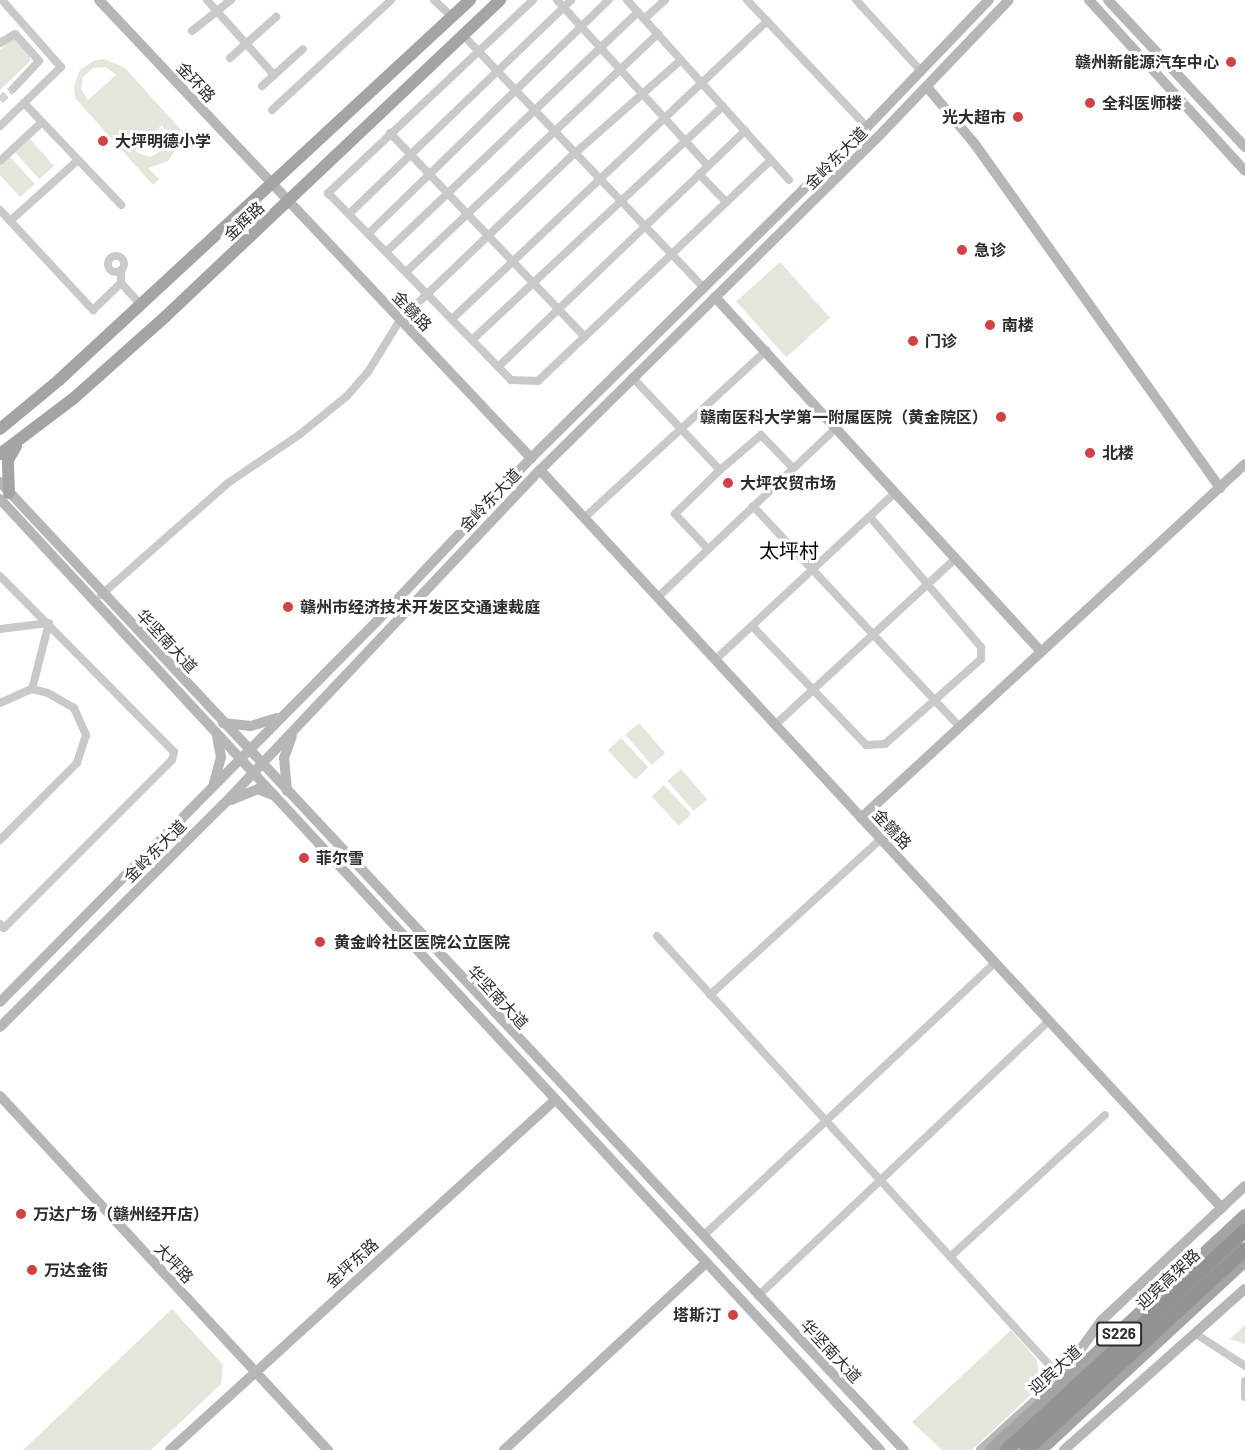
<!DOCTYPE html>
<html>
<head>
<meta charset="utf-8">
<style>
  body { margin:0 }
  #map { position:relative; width:1245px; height:1450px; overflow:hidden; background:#fff; font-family:Barlow,"Noto Sans SC",sans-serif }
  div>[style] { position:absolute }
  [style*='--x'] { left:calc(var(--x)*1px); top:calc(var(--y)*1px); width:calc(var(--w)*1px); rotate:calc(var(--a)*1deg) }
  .green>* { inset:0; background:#e1e8db; transform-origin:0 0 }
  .street-tunnel>* { height:8px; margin-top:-4px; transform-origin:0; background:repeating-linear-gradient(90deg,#d5d5d5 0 8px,transparent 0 12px) }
  .street>* { height:8px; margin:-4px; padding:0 4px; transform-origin:4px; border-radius:4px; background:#c9c9c9 }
  .street>.ring { margin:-4px; padding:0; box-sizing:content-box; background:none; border:8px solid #c9c9c9; border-radius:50% }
  .secondary>* { height:10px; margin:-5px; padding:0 5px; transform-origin:5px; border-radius:5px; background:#b6b6b6 }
  .primary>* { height:12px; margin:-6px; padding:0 6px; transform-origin:6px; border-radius:6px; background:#a4a4a4 }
  .highway>* { height:14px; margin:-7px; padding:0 7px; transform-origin:7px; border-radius:7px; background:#939393 }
  .dots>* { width:16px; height:16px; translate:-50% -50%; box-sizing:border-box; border:3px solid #fff; border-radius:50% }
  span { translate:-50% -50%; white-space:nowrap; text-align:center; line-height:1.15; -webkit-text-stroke:6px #fff; paint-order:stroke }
  .shield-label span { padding:2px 4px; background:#fff; border:2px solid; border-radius:4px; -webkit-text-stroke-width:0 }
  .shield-label { font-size:15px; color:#2c2c2c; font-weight:700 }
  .poi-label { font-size:16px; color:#2c2c2c; font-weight:700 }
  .right { translate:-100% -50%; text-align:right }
  .left { translate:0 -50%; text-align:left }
  .street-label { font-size:16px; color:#2c2c2c }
  .quarter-label { font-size:20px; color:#000 }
</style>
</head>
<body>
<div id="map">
  <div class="green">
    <div style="clip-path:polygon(13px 37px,30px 55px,30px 61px,0 90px,0 50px)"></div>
    <div style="clip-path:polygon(evenodd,104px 59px,124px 67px,185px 134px,168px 161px,148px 168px,159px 179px,153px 185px,75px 98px,74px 86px,80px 70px,93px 61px,104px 59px,106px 67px,116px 75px,88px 100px,81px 89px,83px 77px,93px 68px,106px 67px,104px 59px,162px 125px,168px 136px,165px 149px,150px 157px,138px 153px,135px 150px,162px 125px)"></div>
    <div style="left:30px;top:139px;width:36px;height:20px;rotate:48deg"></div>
    <div style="clip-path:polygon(10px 157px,35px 184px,20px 197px,0 175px,0 166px)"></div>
    <div style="left:780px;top:262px;width:75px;height:59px;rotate:48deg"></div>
    <div style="left:639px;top:723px;width:40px;height:18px;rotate:49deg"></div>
    <div style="left:621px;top:738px;width:40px;height:18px;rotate:47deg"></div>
    <div style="left:681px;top:769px;width:40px;height:18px;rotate:49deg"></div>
    <div style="left:664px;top:785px;width:40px;height:17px;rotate:47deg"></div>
    <div style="clip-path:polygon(172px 1309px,223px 1365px,221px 1384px,151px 1450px,23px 1450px)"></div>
    <div style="clip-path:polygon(1245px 1325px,1245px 1344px,1230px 1339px)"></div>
    <div style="clip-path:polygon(1011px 1330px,1037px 1360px,1040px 1386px,972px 1450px,942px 1450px,912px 1422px)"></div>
  </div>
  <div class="street-tunnel">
    <div style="--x:0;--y:100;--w:18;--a:-41"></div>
  </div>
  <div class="street">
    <div style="--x:207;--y:0;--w:101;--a:48.2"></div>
    <div style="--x:434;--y:0;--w:25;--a:43"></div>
    <div style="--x:533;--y:0;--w:282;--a:136.7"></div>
    <div style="--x:328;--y:193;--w:262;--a:45.6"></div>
    <div style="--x:511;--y:380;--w:27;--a:2"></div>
    <div style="--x:538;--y:381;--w:321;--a:-43.5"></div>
    <div style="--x:557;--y:0;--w:224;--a:47.7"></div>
    <div style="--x:627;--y:0;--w:242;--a:48"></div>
    <div style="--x:747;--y:0;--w:175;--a:46.6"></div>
    <div style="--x:856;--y:0;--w:96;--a:47.5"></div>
    <div style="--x:644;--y:19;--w:28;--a:-42"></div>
    <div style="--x:192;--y:31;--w:50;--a:-38.5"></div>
    <div style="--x:463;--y:35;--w:348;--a:46.4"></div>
    <div style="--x:0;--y:43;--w:17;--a:-31"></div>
    <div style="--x:15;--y:34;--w:36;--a:48"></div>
    <div style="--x:39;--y:61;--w:37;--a:133"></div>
    <div style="--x:230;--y:58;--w:62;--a:-41.7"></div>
    <div style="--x:262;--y:86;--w:55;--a:-42.1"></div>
    <div style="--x:24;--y:103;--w:141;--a:46.4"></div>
    <div style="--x:272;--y:110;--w:162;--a:-42.7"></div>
    <div style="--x:0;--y:126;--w:85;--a:-44"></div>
    <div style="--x:61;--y:67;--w:89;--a:-131.4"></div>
    <div style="--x:390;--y:133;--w:282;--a:46.3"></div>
    <div style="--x:0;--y:161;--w:57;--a:-42.9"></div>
    <div style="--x:699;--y:174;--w:39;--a:46"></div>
    <div style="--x:0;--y:210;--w:137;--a:47.1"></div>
    <div style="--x:93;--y:310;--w:39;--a:-44"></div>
    <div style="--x:349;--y:214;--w:308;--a:-43.9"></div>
    <div style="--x:10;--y:221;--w:91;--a:-41.9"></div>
    <div style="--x:368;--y:234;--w:336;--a:-44.2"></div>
    <div style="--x:386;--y:252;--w:348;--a:-43.6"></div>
    <div class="ring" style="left:108px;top:256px;width:8px;height:8px"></div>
    <div style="--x:121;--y:270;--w:13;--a:90"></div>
    <div style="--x:121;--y:283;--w:30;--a:48"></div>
    <div style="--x:406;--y:272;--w:347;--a:-43.4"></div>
    <div style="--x:452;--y:319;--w:434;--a:-43.4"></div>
    <div style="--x:472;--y:340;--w:343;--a:-43"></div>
    <div style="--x:498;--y:367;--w:342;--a:-43.7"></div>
    <div style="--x:632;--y:377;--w:128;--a:46.6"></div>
    <div style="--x:753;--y:506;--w:303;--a:46.9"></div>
    <div style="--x:584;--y:518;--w:248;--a:-42.6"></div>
    <div style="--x:707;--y:548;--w:47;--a:-133.3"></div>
    <div style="--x:675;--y:514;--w:63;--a:-44.4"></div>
    <div style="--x:720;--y:470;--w:54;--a:-40.5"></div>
    <div style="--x:761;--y:435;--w:46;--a:45.9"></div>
    <div style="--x:0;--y:576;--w:247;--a:45.3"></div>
    <div style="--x:174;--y:752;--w:8;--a:104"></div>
    <div style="--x:172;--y:760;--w:238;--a:135"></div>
    <div style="--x:4;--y:928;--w:6;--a:-135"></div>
    <div style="--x:101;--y:595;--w:169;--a:-41.4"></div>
    <div style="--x:228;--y:483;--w:86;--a:-34.1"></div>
    <div style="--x:299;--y:435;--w:62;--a:-39.1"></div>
    <div style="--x:347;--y:396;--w:32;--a:-49"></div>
    <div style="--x:368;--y:372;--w:61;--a:-58.4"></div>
    <div style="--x:400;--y:320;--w:240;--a:-43.7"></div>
    <div style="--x:574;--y:154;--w:142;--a:-41.3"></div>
    <div style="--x:658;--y:597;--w:245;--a:-43.5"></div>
    <div style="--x:752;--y:626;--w:165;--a:46.2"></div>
    <div style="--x:866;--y:745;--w:19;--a:-3"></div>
    <div style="--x:885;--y:744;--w:128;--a:-41.5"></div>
    <div style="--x:981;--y:659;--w:12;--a:-90"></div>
    <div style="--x:981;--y:647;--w:171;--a:-130.5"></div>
    <div style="--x:0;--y:629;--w:49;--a:-7"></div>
    <div style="--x:49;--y:623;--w:68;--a:104.4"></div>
    <div style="--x:715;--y:660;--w:246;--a:-42.9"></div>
    <div style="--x:0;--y:703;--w:35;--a:-24"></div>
    <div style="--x:32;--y:689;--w:16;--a:14"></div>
    <div style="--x:48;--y:693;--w:30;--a:30"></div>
    <div style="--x:74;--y:708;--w:30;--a:66"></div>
    <div style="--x:86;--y:735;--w:29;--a:108"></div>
    <div style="--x:77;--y:763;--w:109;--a:135"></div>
    <div style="--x:775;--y:725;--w:243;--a:-42.7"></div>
    <div style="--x:657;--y:936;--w:602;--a:47.56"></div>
    <div style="--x:710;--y:995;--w:231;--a:-42.4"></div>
    <div style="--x:703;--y:1236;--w:400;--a:-43.1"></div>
    <div style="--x:950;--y:1257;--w:210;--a:-42.5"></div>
    <div style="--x:758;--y:1296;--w:400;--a:-43.4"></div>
    <div style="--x:1196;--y:1334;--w:59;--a:33.1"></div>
    <div style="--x:1245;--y:1381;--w:16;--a:90"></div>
  </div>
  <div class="secondary">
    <div style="--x:99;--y:0;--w:630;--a:46.67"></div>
    <div style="--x:1089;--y:0;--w:231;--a:47.6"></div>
    <div style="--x:1108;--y:0;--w:201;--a:47"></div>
    <div style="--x:927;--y:87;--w:73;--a:50"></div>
    <div style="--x:974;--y:143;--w:424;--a:54.5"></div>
    <div style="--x:715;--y:297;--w:481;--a:47.4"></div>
    <div style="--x:540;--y:470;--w:1005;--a:47.26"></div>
    <div style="--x:0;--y:482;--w:1324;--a:46.96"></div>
    <div style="--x:0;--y:499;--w:1296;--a:47.22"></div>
    <div style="--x:223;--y:723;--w:28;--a:6"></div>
    <div style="--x:251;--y:726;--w:27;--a:-17"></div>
    <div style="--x:214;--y:783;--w:27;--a:-75"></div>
    <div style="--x:221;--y:757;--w:20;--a:-101"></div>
    <div style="--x:287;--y:791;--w:33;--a:-95"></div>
    <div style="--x:284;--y:758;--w:23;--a:-70"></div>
    <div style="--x:231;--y:800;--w:29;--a:-22"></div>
    <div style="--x:258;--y:789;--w:18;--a:22"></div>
    <div style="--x:861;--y:818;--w:522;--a:-42.67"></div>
    <div style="--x:0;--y:1002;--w:535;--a:-45.3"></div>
    <div style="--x:376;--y:622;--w:226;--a:-46.6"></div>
    <div style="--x:531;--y:458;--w:472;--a:-44.6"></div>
    <div style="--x:867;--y:127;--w:176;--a:-46.2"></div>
    <div style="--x:0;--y:1027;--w:315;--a:-44.9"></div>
    <div style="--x:223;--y:805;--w:461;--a:-46.6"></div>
    <div style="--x:540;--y:470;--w:472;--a:-44.6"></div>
    <div style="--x:876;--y:139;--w:192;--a:-46.3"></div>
    <div style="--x:0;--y:1096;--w:483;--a:47.2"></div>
    <div style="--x:170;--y:1450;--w:519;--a:-42.27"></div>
    <div style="--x:504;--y:1450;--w:275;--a:-42.8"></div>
    <div style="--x:981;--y:1450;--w:107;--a:-42.3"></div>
    <div style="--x:1060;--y:1378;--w:70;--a:-54.3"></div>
    <div style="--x:1101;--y:1321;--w:197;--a:-43.2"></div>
    <div style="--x:1064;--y:1450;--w:242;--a:-41.7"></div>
  </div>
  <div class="primary">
    <div style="--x:0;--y:429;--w:77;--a:-39.7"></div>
    <div style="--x:59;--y:380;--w:560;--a:-42.76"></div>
    <div style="--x:0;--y:454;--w:93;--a:-37.1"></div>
    <div style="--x:74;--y:398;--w:123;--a:-41.7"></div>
    <div style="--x:166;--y:316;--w:460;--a:-43.4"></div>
    <div style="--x:9;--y:493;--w:33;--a:-92"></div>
    <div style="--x:8;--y:460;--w:16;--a:-60"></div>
    <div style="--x:991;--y:1450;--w:346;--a:-42.8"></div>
    <div style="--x:1041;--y:1450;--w:278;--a:-42.8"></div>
  </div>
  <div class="highway">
    <div style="--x:1007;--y:1450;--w:324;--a:-42.7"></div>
    <div style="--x:1026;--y:1450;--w:297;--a:-42.5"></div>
  </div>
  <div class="dots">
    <div style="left:1231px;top:62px;background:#cf4245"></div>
    <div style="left:1090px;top:103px;background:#cf4245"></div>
    <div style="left:1018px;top:117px;background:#cf4245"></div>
    <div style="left:103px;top:141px;background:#cf4245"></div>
    <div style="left:962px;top:250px;background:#cf4245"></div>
    <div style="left:990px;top:325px;background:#cf4245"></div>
    <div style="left:913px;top:341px;background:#cf4245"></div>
    <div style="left:1001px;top:417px;background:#cf4245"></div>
    <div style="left:1090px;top:453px;background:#cf4245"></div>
    <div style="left:728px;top:483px;background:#cf4245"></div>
    <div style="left:288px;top:607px;background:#cf4245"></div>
    <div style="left:304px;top:858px;background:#cf4245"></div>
    <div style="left:320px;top:942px;background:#cf4245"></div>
    <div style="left:21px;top:1214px;background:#cf4245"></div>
    <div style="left:32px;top:1270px;background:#cf4245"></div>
    <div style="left:733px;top:1315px;background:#cf4245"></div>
  </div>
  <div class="shield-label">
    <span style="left:1119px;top:1334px">S226</span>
  </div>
  <div class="poi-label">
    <span class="right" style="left:1219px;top:62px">赣州新能源汽车中心</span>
    <span class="left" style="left:1102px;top:103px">全科医师楼</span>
    <span class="right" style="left:1006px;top:117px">光大超市</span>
    <span class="left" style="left:115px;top:141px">大坪明德小学</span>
    <span class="left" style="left:974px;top:250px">急诊</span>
    <span class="left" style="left:1002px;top:325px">南楼</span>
    <span class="left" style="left:925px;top:341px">门诊</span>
    <span class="right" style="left:988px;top:417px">赣南医科大学第一附属医院（黄金院区）</span>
    <span class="left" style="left:1102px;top:453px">北楼</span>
    <span class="left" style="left:740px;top:483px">大坪农贸市场</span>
    <span class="left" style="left:300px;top:607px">赣州市经济技术开发区交通速裁庭</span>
    <span class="left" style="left:316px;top:858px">菲尔雪</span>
    <span class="left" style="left:334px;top:942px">黄金岭社区医院公立医院</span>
    <span class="left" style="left:33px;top:1214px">万达广场（赣州经开店）</span>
    <span class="left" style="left:44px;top:1270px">万达金街</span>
    <span class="right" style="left:721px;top:1315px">塔斯汀</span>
  </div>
  <div class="street-label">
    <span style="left:196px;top:82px;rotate:47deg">金环路</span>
    <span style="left:836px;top:158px;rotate:-45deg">金岭东大道</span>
    <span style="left:244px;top:221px;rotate:-43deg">金辉路</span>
    <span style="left:412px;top:311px;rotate:46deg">金赣路</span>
    <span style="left:490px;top:500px;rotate:-46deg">金岭东大道</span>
    <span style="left:167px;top:641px;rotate:47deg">华坚南大道</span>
    <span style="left:892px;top:829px;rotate:47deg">金赣路</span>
    <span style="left:155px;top:851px;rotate:-45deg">金岭东大道</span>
    <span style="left:498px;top:997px;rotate:47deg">华坚南大道</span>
    <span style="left:174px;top:1263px;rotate:47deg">大坪路</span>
    <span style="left:352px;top:1263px;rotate:-42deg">金坪东路</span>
    <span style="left:1168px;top:1279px;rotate:-43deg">迎宾高架路</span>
    <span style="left:831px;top:1351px;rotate:47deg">华坚南大道</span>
    <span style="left:1055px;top:1370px;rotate:-42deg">迎宾大道</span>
  </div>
  <div class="quarter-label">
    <span style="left:789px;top:550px">太坪村</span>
  </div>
</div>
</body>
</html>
